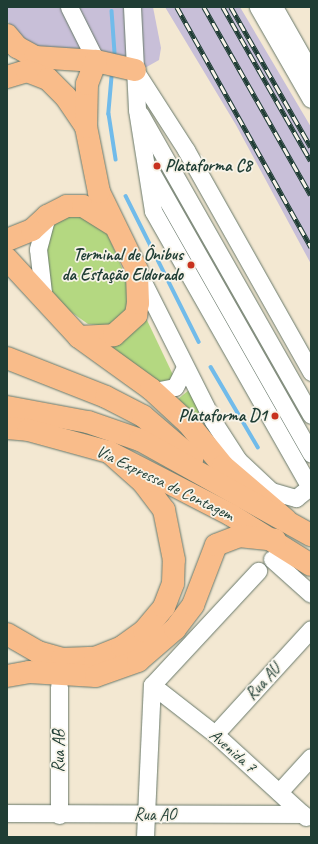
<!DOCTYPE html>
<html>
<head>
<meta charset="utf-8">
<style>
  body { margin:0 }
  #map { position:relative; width:318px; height:844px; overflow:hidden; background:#f3e8d2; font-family:Caveat,sans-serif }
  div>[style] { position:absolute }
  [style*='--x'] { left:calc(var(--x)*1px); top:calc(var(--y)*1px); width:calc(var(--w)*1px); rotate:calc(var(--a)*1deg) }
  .industrial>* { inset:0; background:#c8bfd8 }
  .green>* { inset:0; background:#b4d881 }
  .stream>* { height:3.5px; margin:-1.75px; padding:0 1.75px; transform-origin:1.75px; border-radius:1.75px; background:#71bbea }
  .roads { filter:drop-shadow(0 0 1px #69796b) drop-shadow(0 0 1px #69796b) }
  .minor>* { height:17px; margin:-8.5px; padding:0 8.5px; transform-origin:8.5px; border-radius:8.5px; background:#fff }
  .major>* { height:22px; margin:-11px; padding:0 11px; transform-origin:11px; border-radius:11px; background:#f9bc8a }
  .highway>* { height:22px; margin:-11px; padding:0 11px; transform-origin:11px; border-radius:11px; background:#f9bc8a }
  .rail>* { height:4.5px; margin-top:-2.25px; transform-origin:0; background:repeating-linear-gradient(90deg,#f7f3e8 0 9px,#1f3d34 0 18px); box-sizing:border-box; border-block:1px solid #1f3d34 }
  .dots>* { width:11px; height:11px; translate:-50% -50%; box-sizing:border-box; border:2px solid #f7f3e8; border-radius:50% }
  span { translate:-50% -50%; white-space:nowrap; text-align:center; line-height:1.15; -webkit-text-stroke:3.5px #f7f3e8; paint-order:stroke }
  .poi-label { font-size:17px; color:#1f3d34; font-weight:700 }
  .left { translate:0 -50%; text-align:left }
  .right { translate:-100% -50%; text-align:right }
  .street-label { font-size:17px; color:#1f3d34 }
  .frame { position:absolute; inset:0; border:8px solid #1f3d34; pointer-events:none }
</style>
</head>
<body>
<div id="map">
  <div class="industrial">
    <div style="clip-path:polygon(7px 7px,153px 7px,161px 48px,159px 60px,143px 69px,46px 52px,15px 35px,7px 19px)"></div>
    <div style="clip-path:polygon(165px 7px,240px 7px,311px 127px,311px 264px,236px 125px)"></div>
  </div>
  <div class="green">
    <div style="clip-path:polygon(83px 213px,105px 228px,128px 282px,131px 311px,107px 326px,88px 324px,50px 297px,43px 262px,47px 235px,56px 220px)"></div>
    <div style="clip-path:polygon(145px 316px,174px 377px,160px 385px,100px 344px)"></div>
    <div style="clip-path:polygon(189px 390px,206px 425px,178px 399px)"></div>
  </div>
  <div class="stream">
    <div style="--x:112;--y:11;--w:42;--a:85.9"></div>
    <div style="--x:112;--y:77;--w:37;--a:95"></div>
    <div style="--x:109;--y:114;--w:46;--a:81.2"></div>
    <div style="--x:126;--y:196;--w:163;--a:63.4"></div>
    <div style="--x:211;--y:367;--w:93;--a:59.6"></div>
  </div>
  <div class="roads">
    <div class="minor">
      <div style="--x:69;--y:7;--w:60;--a:63.4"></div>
      <div style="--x:132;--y:7;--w:103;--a:87.2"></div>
      <div style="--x:137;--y:110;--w:102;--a:81"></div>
      <div style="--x:153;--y:211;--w:318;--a:60.4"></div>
      <div style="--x:258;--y:7;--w:106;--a:60.1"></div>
      <div style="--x:274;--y:7;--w:75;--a:60.4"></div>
      <div style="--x:136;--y:72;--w:93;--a:57.3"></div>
      <div style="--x:186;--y:150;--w:255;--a:60.6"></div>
      <div style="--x:140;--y:114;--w:346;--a:60.4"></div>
      <div style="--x:150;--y:170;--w:326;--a:60.4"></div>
      <div style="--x:138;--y:272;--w:167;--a:63.3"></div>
      <div style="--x:213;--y:421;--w:46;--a:57.3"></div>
      <div style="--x:238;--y:460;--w:45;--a:43.2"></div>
      <div style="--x:271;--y:491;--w:26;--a:16"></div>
      <div style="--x:296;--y:498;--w:19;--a:-39"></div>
      <div style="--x:44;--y:301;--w:52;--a:-96.6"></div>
      <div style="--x:38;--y:249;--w:34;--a:-75"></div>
      <div style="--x:154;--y:391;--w:21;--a:-11"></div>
      <div style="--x:175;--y:387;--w:22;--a:-63"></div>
      <div style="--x:272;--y:559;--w:52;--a:41.9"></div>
      <div style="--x:152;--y:685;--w:80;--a:37.9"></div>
      <div style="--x:215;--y:734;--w:123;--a:42.4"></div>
      <div style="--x:152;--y:685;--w:156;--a:-47.1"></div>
      <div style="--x:215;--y:734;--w:142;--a:-47.6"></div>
      <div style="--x:279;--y:792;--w:47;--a:-47.6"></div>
      <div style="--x:7;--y:813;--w:296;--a:0.2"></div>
      <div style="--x:59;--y:815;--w:128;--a:-90"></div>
      <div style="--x:145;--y:837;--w:152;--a:-87.4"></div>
    </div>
    <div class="major">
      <div style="--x:7;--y:35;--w:16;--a:50"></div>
      <div style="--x:17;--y:47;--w:21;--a:29"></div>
      <div style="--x:35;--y:57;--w:61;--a:3.8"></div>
      <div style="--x:96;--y:61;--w:40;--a:13"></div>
      <div style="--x:7;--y:77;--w:21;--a:-17"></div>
      <div style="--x:27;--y:71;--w:22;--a:21"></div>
      <div style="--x:48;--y:79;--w:25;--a:45"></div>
      <div style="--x:66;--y:97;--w:36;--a:56"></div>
      <div style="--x:7;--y:240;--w:27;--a:-22"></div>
      <div style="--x:32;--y:230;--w:21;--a:-43"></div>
      <div style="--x:47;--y:216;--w:22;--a:-27"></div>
      <div style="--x:67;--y:206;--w:16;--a:0"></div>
      <div style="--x:83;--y:206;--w:34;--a:32"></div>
      <div style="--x:79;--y:337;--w:35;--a:-3"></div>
      <div style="--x:114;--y:335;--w:30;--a:-42"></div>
      <div style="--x:136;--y:315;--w:12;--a:-81"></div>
      <div style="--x:138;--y:303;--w:33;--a:-92"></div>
      <div style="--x:137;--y:270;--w:87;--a:-116"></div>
      <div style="--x:99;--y:192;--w:66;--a:-101.3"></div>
      <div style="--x:86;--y:127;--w:43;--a:-88.7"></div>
      <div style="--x:87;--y:84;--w:25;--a:-69"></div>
    </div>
    <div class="highway">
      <div style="--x:7;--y:259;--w:106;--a:47.3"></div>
      <div style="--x:79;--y:337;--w:89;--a:35.8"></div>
      <div style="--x:151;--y:389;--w:50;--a:42.6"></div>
      <div style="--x:188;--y:423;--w:55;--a:50.9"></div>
      <div style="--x:223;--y:466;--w:82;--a:40.5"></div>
      <div style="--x:7;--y:358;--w:106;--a:21.5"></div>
      <div style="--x:106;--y:397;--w:42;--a:27.2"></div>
      <div style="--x:143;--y:416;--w:65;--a:40.6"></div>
      <div style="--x:7;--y:407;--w:82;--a:10.5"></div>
      <div style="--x:88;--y:422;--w:55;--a:19.1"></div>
      <div style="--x:140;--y:440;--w:196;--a:29.1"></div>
      <div style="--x:7;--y:428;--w:21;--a:5"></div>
      <div style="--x:28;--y:430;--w:84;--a:15.2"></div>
      <div style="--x:109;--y:452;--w:137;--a:27.3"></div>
      <div style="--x:231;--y:515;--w:94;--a:32"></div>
      <div style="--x:7;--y:634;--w:36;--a:30"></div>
      <div style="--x:38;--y:652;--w:25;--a:16"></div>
      <div style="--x:62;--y:659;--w:33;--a:-2"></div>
      <div style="--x:95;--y:658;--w:29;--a:-22"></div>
      <div style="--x:122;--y:647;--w:27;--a:-36"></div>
      <div style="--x:144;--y:631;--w:31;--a:-50"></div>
      <div style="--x:164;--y:607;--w:26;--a:-69"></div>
      <div style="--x:173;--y:583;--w:23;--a:-88"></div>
      <div style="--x:174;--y:560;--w:51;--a:-101.3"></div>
      <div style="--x:164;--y:510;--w:34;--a:-127"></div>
      <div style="--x:144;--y:483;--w:47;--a:-138.5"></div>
      <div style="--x:7;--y:676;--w:22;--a:-10"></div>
      <div style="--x:29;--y:672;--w:67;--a:3.4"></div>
      <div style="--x:96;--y:676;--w:45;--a:-19.7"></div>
      <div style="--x:138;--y:661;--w:49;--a:-40.9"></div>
      <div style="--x:175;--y:629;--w:30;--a:-53"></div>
      <div style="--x:193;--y:605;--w:64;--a:-69"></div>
      <div style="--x:216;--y:545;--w:25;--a:-21"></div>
      <div style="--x:239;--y:536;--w:36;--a:6"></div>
    </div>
  </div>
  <div class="rail">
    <div style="--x:177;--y:7;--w:275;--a:60.8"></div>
    <div style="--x:204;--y:7;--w:216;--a:60.4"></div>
    <div style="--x:223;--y:7;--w:177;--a:60.3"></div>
    <div style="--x:231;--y:7;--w:161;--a:60.3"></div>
  </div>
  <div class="dots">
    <div style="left:157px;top:166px;background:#c8321e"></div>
    <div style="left:191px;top:265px;background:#c8321e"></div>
    <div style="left:275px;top:416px;background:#c8321e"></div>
  </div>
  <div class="poi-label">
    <span class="left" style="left:165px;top:166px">Plataforma C8</span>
    <span class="right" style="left:183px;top:265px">Terminal de Ônibus<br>da Estação Eldorado</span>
    <span class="right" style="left:267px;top:416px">Plataforma D1</span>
  </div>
  <div class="street-label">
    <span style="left:165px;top:483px;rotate:26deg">Via Expressa de Contagem</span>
    <span style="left:263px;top:682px;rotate:-48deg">Rua AU</span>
    <span style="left:59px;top:751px;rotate:-90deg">Rua AB</span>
    <span style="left:233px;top:751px;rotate:41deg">Avenida 7</span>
    <span style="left:155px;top:815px">Rua AO</span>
  </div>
  <div class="frame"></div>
</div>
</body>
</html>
